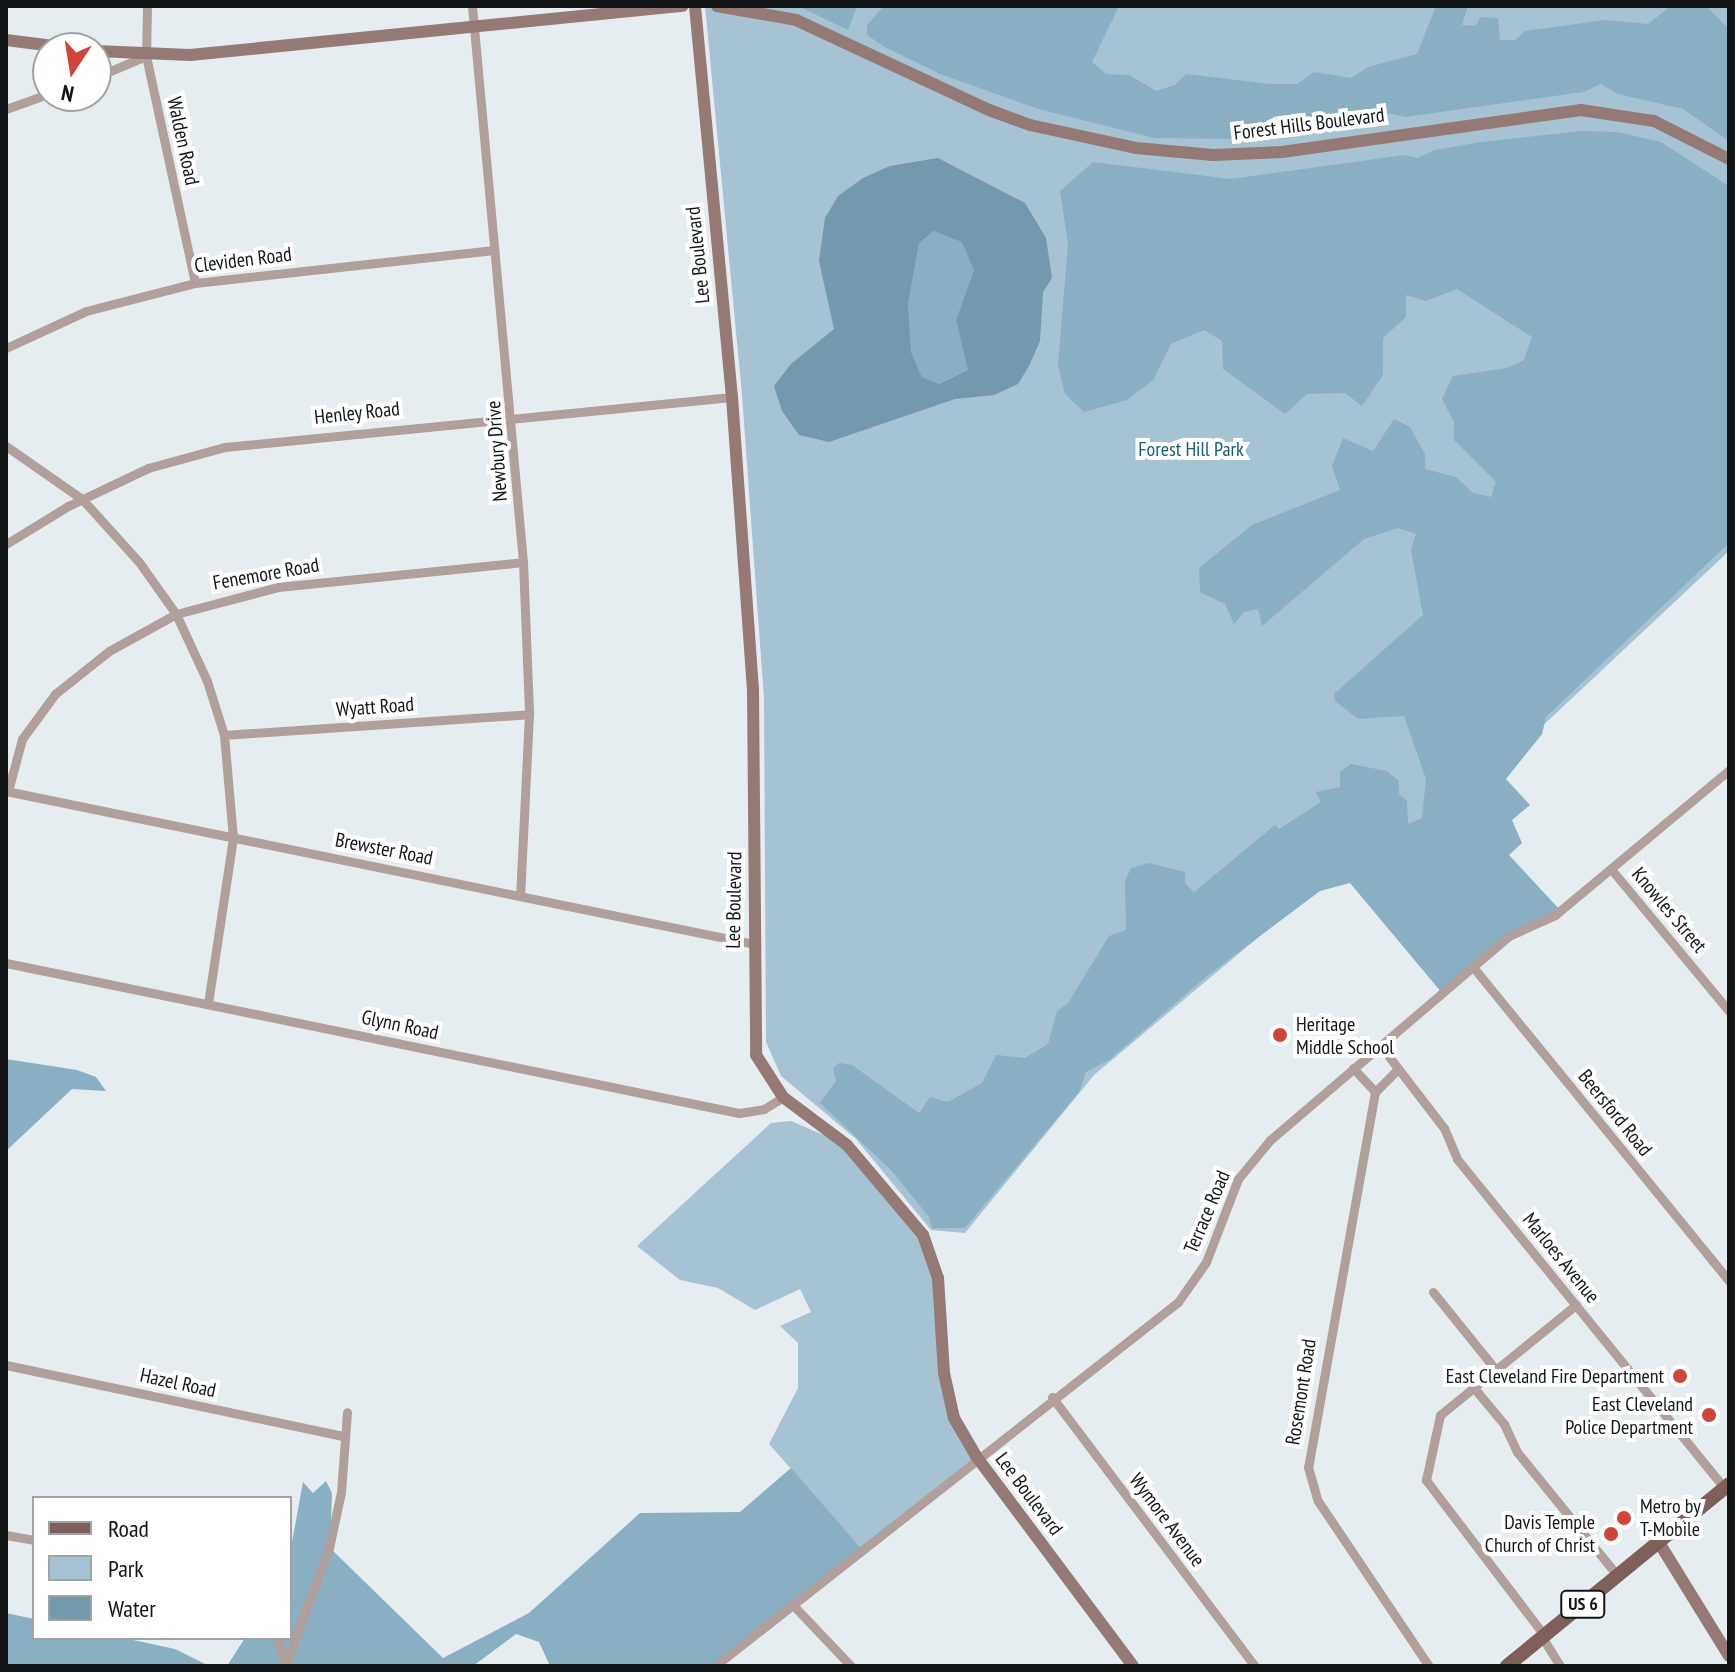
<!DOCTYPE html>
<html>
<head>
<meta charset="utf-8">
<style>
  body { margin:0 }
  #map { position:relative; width:1735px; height:1672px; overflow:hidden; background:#e6edf1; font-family:"PT Sans Narrow",sans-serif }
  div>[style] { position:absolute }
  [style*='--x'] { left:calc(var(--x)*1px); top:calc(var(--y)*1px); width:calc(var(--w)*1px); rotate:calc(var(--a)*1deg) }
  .green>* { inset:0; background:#a5c3d3 }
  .forest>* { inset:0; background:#89afc3 }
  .water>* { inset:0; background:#7399ac }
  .street>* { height:9px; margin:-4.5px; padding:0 4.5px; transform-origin:4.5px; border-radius:4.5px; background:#b19f9b }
  .secondary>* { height:12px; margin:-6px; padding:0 6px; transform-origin:6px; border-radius:6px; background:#947975 }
  .primary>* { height:14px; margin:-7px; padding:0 7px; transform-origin:7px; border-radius:7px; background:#7f5f5a }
  .dots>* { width:22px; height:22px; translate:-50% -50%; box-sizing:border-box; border:4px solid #fff; border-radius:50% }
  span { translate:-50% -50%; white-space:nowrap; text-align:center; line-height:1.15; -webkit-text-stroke:8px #fff; paint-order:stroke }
  .shield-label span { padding:2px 6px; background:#fff; border:2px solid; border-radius:6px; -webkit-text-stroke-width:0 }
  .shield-label { font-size:18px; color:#131617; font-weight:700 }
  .street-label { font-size:20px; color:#131617 }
  .park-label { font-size:20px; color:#175c79 }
  .poi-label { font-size:20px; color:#131617 }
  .left { translate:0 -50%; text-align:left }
  .right { translate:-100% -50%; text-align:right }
  .frame { position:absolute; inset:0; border:8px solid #131617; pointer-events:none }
  .legend { position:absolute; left:32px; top:1496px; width:260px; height:144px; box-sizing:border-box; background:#fff; border:2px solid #a1a2a2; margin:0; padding:10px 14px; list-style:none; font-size:24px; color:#131617 }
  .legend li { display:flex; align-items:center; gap:16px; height:40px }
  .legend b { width:40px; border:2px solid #a1a2a2 }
  .north { position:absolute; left:32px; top:32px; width:80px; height:80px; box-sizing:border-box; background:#fff; border:2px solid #a1a2a2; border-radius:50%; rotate:192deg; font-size:22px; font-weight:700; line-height:32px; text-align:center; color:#131617 }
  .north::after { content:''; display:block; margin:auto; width:28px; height:36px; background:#d24438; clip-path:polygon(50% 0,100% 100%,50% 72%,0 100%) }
</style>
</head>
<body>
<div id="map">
  <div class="green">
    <div style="clip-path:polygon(705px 6px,1729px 6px,1729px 551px,1439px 823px,1358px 875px,1316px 889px,1094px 1075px,965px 1233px,931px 1230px,856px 1139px,781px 1076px,766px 1042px,764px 699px,742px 395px)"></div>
    <div style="clip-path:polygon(791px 1121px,847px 1145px,932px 1255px,947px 1394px,976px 1456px,861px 1548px,769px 1444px,798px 1388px,798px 1343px,780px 1326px,811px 1312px,800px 1289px,755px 1310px,718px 1288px,680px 1280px,637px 1246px,771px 1123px)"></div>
  </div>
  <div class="forest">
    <div style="clip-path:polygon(798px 6px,857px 6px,848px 30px)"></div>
    <div style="clip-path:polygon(884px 6px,1119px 6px,1092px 62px,1106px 74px,1129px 75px,1156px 91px,1175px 85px,1186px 74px,1270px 84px,1297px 84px,1314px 72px,1351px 78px,1368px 67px,1417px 54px,1436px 6px,1468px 6px,1462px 25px,1476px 26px,1480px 17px,1498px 18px,1500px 40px,1515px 40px,1525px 31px,1605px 20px,1648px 24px,1671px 6px,1706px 6px,1729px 29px,1729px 141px,1683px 109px,1618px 94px,1601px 84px,1583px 92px,1405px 117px,1389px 113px,1373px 123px,1335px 122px,1317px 131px,1237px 139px,1154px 138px,1038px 109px,940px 74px,883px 46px,867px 35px,867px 25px)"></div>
    <div style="clip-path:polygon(1581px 131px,1618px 132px,1661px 142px,1729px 186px,1729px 543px,1546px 717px,1542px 734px,1506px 779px,1530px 805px,1512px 820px,1522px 843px,1509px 855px,1561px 911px,1509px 936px,1442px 993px,1350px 883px,1320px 891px,1207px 976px,1109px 1060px,1086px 1072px,1079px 1092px,965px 1228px,932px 1228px,929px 1217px,891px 1170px,820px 1103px,836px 1081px,833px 1068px,839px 1063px,852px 1065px,919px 1113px,930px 1097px,948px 1102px,982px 1083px,996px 1055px,1025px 1058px,1048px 1044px,1057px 1011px,1068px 1003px,1109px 936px,1126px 930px,1125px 881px,1131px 868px,1149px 863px,1185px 872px,1185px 883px,1194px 892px,1275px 825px,1279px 829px,1321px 802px,1316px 792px,1340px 787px,1340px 772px,1351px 764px,1387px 771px,1399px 781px,1399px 794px,1407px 801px,1408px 824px,1422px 818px,1426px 779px,1404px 716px,1358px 719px,1335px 701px,1334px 694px,1423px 615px,1411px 550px,1416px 534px,1398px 528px,1364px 539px,1262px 626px,1258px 609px,1244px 612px,1234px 624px,1225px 604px,1200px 592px,1199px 568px,1252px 525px,1340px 490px,1332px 466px,1343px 438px,1373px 451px,1394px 419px,1410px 427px,1425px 454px,1425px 469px,1456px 477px,1473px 493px,1491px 497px,1496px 482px,1454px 440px,1454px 422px,1442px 399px,1453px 376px,1507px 368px,1524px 360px,1532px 337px,1457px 289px,1426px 301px,1406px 295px,1406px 317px,1383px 338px,1383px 375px,1362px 406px,1345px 393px,1307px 394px,1285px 414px,1223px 369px,1222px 341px,1204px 330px,1171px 344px,1153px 380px,1127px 400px,1084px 412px,1065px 394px,1058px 365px,1068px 244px,1060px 191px,1093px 162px,1231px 179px,1405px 155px,1418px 158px,1434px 150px,1482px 142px)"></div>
    <div style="clip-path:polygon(934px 231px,962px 241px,974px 270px,956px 320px,968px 370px,938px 384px,922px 377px,911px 352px,908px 304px,919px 243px)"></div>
    <div style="clip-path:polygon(6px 1059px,77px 1070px,96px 1077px,106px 1091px,72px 1089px,6px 1151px)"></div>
    <div style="clip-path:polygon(791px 1468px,861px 1548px,715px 1666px,550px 1666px,539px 1642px,516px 1634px,473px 1666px,227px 1666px,245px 1638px,290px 1638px,290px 1553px,303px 1482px,313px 1493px,326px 1481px,332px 1493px,330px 1548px,443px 1658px,529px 1613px,640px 1513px,740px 1512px)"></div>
    <div style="clip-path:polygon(6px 1613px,34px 1619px,34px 1638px,124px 1638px,175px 1649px,209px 1666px,6px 1666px)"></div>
  </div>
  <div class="water">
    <div style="clip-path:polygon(evenodd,938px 158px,1025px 203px,1046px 238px,1052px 278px,1043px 292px,1040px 341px,1029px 366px,1018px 384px,994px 395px,955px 399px,829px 442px,799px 435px,782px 411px,774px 386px,791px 364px,834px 329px,819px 261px,825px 218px,838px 196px,863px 178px,890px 166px,938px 158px,934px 231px,962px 242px,974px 270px,956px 320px,968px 370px,939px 384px,922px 377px,911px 352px,908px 304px,919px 243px,934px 231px)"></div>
  </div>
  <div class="street">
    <div style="--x:147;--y:6;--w:50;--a:91.1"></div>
    <div style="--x:146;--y:56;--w:232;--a:77.8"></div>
    <div style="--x:472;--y:6;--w:558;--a:84.76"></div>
    <div style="--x:523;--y:562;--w:152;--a:87.7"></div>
    <div style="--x:529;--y:714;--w:181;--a:92.8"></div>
    <div style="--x:96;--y:77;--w:54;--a:-22.8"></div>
    <div style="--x:6;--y:109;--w:45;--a:-19.7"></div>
    <div style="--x:6;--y:348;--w:88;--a:-24.8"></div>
    <div style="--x:86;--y:311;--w:113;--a:-14.4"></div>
    <div style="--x:195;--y:283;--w:301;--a:-6.3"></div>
    <div style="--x:6;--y:446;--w:93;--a:34.9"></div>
    <div style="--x:82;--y:499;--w:85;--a:47.9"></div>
    <div style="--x:139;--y:562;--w:64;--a:54.6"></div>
    <div style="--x:176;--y:614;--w:74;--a:65.2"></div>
    <div style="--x:207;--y:681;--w:57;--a:72.5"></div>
    <div style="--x:224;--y:735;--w:103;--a:85"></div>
    <div style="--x:233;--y:838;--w:168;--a:98.6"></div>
    <div style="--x:6;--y:544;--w:73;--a:-31.5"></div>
    <div style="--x:68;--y:506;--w:89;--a:-25.4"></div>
    <div style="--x:148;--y:468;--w:80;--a:-15.3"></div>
    <div style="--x:225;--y:447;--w:509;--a:-5.63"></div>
    <div style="--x:224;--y:735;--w:306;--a:-3.9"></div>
    <div style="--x:6;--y:791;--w:763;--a:11.56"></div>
    <div style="--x:8;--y:791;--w:54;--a:-74.9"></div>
    <div style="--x:22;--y:739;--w:56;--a:-53.7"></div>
    <div style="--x:55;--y:694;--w:69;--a:-38.5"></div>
    <div style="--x:109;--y:651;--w:77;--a:-28.9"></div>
    <div style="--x:176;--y:614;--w:106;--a:-14.8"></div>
    <div style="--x:278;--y:587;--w:246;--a:-5.8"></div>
    <div style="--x:1611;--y:869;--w:185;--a:50.3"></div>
    <div style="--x:6;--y:963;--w:748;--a:11.57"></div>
    <div style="--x:739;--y:1113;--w:25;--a:-9"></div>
    <div style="--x:764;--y:1109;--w:22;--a:-32"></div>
    <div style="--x:1473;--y:967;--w:405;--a:50.8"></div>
    <div style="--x:1380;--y:1045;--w:105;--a:52.4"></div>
    <div style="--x:1444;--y:1128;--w:34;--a:67"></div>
    <div style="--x:1457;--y:1159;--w:424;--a:50.9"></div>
    <div style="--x:1353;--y:1068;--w:33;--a:47"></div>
    <div style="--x:1398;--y:1069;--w:33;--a:135"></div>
    <div style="--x:1375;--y:1092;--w:381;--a:100.1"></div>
    <div style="--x:1308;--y:1467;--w:35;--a:74"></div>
    <div style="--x:1318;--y:1501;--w:199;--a:56.1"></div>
    <div style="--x:1433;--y:1292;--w:100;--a:51.1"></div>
    <div style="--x:6;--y:1365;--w:343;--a:11.9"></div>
    <div style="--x:1474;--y:1388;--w:47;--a:50.2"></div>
    <div style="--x:1504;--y:1424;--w:31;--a:65"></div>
    <div style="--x:1517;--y:1452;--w:159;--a:50.9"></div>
    <div style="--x:1052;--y:1397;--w:337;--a:53"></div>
    <div style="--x:6;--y:1535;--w:28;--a:10"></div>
    <div style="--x:792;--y:1604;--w:86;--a:46.4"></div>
    <div style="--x:1544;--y:1635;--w:195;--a:-127.3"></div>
    <div style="--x:1426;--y:1480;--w:66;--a:-77.8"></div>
    <div style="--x:1440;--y:1415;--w:175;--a:-39"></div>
    <div style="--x:1542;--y:1637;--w:34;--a:58"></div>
    <div style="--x:277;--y:1638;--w:27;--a:73"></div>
    <div style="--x:285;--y:1666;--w:126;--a:-69.6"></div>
    <div style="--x:329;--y:1548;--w:57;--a:-77.9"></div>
    <div style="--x:341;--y:1492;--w:80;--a:-85.7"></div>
    <div style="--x:715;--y:1666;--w:589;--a:-38.17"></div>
    <div style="--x:1178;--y:1302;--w:49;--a:-55"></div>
    <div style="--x:1206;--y:1262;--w:89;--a:-68.9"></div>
    <div style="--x:1238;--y:1179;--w:50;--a:-50.6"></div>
    <div style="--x:1270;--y:1140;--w:314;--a:-40.5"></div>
    <div style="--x:1509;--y:936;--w:51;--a:-24.5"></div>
    <div style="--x:1555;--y:915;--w:226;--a:-39.8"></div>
  </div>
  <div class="secondary">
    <div style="--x:695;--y:6;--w:393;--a:84.6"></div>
    <div style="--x:732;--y:397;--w:293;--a:85.9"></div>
    <div style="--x:753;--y:689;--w:366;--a:89.5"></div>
    <div style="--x:756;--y:1055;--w:50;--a:57.3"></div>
    <div style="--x:783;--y:1097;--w:80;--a:36.9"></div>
    <div style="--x:847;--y:1145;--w:118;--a:49.8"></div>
    <div style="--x:923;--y:1235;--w:46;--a:70.8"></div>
    <div style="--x:938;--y:1278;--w:95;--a:86.4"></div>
    <div style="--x:944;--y:1373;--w:46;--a:77.5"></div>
    <div style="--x:954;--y:1418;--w:44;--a:59.9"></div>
    <div style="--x:976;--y:1456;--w:262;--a:53.2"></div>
    <div style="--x:717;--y:6;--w:80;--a:10"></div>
    <div style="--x:796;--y:20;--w:213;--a:25"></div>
    <div style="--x:989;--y:110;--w:44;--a:20.1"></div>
    <div style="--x:1030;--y:125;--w:108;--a:12.2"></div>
    <div style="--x:1136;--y:148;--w:77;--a:5.2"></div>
    <div style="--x:1213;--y:155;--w:69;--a:-2.5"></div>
    <div style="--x:1282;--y:152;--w:302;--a:-8"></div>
    <div style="--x:1581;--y:110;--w:74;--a:8.6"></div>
    <div style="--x:1654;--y:121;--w:84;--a:26.9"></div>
    <div style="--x:6;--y:40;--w:64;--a:7.2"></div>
    <div style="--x:96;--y:51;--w:94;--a:2.4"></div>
    <div style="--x:190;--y:55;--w:495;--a:-5.7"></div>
    <div style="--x:1658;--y:1541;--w:135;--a:58.3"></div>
  </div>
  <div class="primary">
    <div style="--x:1507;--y:1666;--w:287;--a:-39.3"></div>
  </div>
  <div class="dots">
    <div style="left:1280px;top:1035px;background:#d24438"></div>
    <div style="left:1680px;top:1376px;background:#d24438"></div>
    <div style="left:1709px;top:1415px;background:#d24438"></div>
    <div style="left:1624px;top:1518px;background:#d24438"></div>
    <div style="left:1611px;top:1534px;background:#d24438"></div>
  </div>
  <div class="shield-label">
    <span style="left:1583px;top:1604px">US 6</span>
  </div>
  <div class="street-label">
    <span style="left:1309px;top:124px;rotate:-7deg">Forest Hills Boulevard</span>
    <span style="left:183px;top:141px;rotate:78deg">Walden Road</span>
    <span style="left:698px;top:255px;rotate:-96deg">Lee Boulevard</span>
    <span style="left:243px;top:260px;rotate:-7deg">Cleviden Road</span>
    <span style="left:357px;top:413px;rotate:-6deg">Henley Road</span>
    <span style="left:497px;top:451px;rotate:-94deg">Newbury Drive</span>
    <span style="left:266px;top:574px;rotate:-10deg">Fenemore Road</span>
    <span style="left:375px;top:707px;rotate:-4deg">Wyatt Road</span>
    <span style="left:384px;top:849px;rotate:11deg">Brewster Road</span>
    <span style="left:734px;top:900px;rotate:-89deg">Lee Boulevard</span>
    <span style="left:1669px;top:910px;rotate:50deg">Knowles Street</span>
    <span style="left:400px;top:1025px;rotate:12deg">Glynn Road</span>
    <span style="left:1615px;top:1113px;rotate:51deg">Beersford Road</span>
    <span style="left:1207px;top:1212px;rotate:-67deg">Terrace Road</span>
    <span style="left:1561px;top:1258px;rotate:51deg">Marloes Avenue</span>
    <span style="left:178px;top:1383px;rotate:12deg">Hazel Road</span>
    <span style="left:1301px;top:1392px;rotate:-81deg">Rosemont Road</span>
    <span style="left:1029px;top:1494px;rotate:53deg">Lee Boulevard</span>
    <span style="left:1167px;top:1520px;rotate:53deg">Wymore Avenue</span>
  </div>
  <div class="park-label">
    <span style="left:1191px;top:449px">Forest Hill Park</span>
  </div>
  <div class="poi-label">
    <span class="left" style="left:1296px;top:1036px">Heritage<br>Middle School</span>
    <span class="right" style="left:1664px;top:1376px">East Cleveland Fire Department</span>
    <span class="right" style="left:1693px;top:1416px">East Cleveland<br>Police Department</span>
    <span class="left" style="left:1640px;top:1518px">Metro by<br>T-Mobile</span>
    <span class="right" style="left:1595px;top:1534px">Davis Temple<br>Church of Christ</span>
  </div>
  <div class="frame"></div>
  <ul class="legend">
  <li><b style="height:10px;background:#7f5f5a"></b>Road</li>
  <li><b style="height:22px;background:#a5c3d3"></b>Park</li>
  <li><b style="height:22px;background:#7399ac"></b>Water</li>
  </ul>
  <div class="north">N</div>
</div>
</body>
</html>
